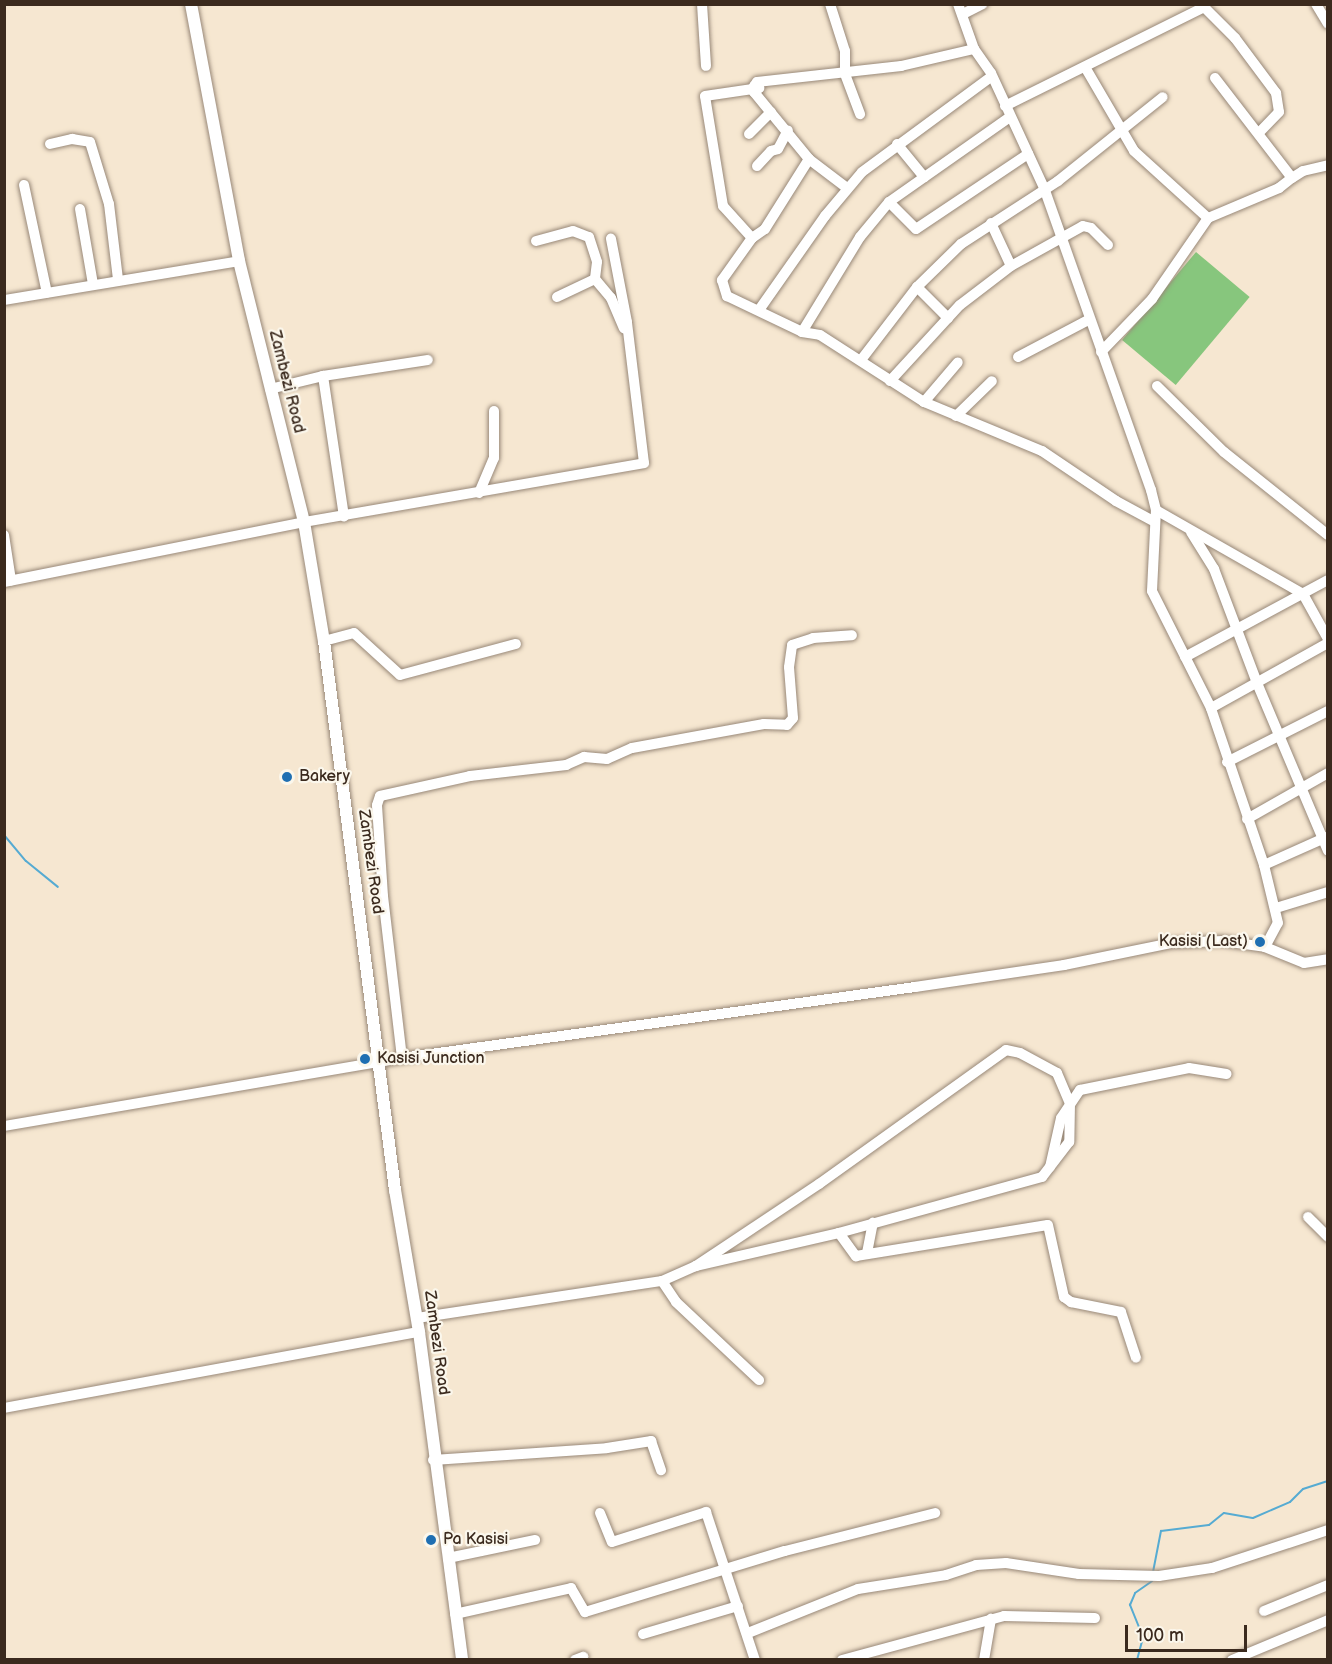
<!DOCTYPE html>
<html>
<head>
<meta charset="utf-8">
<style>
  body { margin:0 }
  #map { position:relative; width:1332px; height:1664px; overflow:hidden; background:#f6e7d1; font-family:"Balsamiq Sans",sans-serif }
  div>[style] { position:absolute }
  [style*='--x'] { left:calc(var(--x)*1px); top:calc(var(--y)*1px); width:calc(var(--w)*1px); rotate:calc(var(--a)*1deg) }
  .green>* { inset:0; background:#87c67d; transform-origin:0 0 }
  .stream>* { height:2px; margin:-1px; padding:0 1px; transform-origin:1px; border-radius:1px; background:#56abd2 }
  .roads { filter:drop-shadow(0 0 2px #988878) drop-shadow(0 0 2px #988878) }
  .minor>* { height:10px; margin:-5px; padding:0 5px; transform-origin:5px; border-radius:5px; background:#fff }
  .major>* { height:12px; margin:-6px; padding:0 6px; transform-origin:6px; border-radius:6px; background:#fff }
  .dots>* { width:16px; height:16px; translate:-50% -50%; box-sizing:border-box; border:3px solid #fbf7ec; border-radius:50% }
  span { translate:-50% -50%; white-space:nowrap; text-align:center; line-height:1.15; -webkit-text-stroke:4.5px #fbf7ec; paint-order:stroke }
  .street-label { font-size:16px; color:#3b2a1e }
  .poi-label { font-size:16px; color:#3b2a1e }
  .left { translate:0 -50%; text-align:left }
  .right { translate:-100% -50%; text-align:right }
  .frame { position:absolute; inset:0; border:6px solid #3b2a1e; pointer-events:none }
  .scale { position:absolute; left:1125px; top:1625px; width:122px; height:27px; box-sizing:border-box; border:3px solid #3b2a1e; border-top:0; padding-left:8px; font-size:18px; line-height:21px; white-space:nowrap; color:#3b2a1e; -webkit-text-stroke:4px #fbf7ec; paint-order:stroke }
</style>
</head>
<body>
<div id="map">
  <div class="green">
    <div style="left:1196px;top:252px;width:70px;height:115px;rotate:40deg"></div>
  </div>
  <div class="stream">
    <div style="--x:4;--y:835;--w:34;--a:50"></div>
    <div style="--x:26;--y:861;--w:41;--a:39.1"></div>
    <div style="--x:1153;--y:1572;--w:42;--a:-79"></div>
    <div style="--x:1161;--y:1531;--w:48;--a:-7.1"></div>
    <div style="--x:1209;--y:1525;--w:19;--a:-39"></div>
    <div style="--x:1224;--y:1513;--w:29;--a:10"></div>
    <div style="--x:1253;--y:1518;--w:40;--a:-23.4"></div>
    <div style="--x:1290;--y:1502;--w:18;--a:-45"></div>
    <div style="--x:1303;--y:1489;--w:26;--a:-18"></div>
    <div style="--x:1137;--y:1660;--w:24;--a:-75"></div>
    <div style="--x:1143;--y:1637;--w:35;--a:-112"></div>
    <div style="--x:1130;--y:1605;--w:13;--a:-67"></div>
    <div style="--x:1135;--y:1593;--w:21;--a:-35"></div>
  </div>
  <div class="roads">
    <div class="minor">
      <div style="--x:702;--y:4;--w:62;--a:86.3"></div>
      <div style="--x:830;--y:4;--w:49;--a:72.3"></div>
      <div style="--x:845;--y:51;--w:23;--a:90"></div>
      <div style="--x:845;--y:74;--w:43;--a:69.4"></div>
      <div style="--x:1316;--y:4;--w:23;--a:59"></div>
      <div style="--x:963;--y:14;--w:22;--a:-27"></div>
      <div style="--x:1085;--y:67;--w:97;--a:59.7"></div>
      <div style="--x:1134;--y:151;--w:100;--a:42.2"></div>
      <div style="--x:1215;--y:78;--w:126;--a:52.4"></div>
      <div style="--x:1292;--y:178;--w:13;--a:-32"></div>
      <div style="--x:1303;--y:171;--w:26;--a:-13"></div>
      <div style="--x:1005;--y:106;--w:222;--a:-26.4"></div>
      <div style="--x:1204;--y:7;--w:44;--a:45"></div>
      <div style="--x:1235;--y:38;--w:69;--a:53.3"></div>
      <div style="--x:1276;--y:93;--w:19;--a:81"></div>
      <div style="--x:1279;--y:112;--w:29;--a:134"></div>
      <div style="--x:749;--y:134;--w:31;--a:-45"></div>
      <div style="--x:50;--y:144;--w:23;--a:-13"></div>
      <div style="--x:72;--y:139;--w:18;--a:9"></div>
      <div style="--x:90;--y:142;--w:65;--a:73"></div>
      <div style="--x:109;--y:204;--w:77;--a:83.2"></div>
      <div style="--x:897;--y:144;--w:43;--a:50.7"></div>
      <div style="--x:809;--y:159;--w:83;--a:122.2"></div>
      <div style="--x:765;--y:229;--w:16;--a:145"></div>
      <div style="--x:752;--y:238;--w:52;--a:125.5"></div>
      <div style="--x:722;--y:280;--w:17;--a:73"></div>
      <div style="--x:727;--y:296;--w:83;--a:25.6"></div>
      <div style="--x:802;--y:332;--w:18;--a:9"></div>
      <div style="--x:820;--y:335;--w:124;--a:32.8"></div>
      <div style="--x:924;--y:402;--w:128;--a:22.6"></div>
      <div style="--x:1042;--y:451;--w:89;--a:34"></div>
      <div style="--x:1116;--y:501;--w:44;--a:28.3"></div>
      <div style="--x:757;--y:166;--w:21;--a:-47"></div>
      <div style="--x:771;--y:151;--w:7;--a:-16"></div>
      <div style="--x:778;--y:149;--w:21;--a:-62"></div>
      <div style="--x:24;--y:185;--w:110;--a:78"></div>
      <div style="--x:847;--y:188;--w:48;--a:-142.7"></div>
      <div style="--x:809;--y:159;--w:87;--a:-129.4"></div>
      <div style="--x:754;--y:92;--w:6;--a:-39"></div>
      <div style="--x:759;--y:88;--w:5;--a:-158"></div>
      <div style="--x:754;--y:86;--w:5;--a:-53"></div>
      <div style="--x:757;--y:82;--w:145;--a:-6.3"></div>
      <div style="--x:901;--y:66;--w:75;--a:-13.1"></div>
      <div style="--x:889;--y:202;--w:38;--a:45"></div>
      <div style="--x:916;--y:229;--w:135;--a:-33.8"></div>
      <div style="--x:80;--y:209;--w:76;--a:80.2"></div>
      <div style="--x:991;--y:223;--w:47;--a:65.1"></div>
      <div style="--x:752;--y:238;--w:43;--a:-132.2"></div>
      <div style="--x:723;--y:206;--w:111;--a:-99.3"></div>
      <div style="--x:705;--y:96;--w:55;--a:-8.4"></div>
      <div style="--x:536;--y:241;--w:38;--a:-15"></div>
      <div style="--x:573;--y:231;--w:17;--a:21"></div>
      <div style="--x:589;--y:237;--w:26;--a:72"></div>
      <div style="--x:597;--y:262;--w:17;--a:97"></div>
      <div style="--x:595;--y:279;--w:25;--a:50"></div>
      <div style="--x:611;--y:298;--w:33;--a:67"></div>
      <div style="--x:917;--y:287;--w:44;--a:45"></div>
      <div style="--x:557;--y:297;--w:42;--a:-25.3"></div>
      <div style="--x:4;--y:300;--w:238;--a:-9.4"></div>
      <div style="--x:759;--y:310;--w:115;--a:-54.9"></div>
      <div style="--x:825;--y:216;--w:57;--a:-49.9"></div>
      <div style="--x:862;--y:172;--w:160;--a:-36.4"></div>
      <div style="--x:802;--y:332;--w:111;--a:-58.6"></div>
      <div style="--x:860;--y:237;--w:45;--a:-50.4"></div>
      <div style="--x:889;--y:202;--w:148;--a:-35.1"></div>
      <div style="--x:1101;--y:352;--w:74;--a:-46.1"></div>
      <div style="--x:1152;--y:299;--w:98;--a:-55.3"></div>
      <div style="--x:1208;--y:218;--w:77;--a:-22.9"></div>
      <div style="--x:1279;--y:188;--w:16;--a:-38"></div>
      <div style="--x:1018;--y:357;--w:81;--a:-27.8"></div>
      <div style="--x:861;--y:360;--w:92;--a:-52.5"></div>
      <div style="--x:917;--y:287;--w:62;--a:-44.3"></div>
      <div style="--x:961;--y:244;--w:116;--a:-33"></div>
      <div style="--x:1058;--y:181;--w:134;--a:-38.7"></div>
      <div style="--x:323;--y:376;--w:142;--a:81.5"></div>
      <div style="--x:890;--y:381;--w:103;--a:-47.4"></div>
      <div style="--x:960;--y:305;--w:64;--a:-37.4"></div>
      <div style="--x:1011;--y:266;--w:82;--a:-29.1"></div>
      <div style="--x:1083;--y:226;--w:8;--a:14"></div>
      <div style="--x:1091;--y:228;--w:24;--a:45"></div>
      <div style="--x:1157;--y:386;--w:94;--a:44.6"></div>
      <div style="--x:1224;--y:452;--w:133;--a:38.6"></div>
      <div style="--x:270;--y:389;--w:55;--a:-13.8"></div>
      <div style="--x:323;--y:376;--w:106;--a:-8.7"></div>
      <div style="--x:924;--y:402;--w:52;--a:-49.6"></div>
      <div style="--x:956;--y:416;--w:50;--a:-44.2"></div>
      <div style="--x:479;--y:493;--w:38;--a:-67"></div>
      <div style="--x:494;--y:458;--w:47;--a:-90"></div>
      <div style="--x:1156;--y:510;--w:169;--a:29.7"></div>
      <div style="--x:1303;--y:594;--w:51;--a:60.9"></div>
      <div style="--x:1191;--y:532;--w:44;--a:58.1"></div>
      <div style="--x:1214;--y:569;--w:122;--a:69.3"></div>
      <div style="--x:1257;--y:683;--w:182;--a:67.1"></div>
      <div style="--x:4;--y:535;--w:46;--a:81.2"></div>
      <div style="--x:4;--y:582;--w:306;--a:-11.3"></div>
      <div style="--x:304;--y:522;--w:345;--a:-9.8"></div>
      <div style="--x:644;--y:463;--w:142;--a:-96.9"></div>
      <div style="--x:627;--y:322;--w:85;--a:-100.9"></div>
      <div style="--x:324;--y:641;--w:31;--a:-15"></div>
      <div style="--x:354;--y:633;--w:62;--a:42.4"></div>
      <div style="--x:400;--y:675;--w:120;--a:-15"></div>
      <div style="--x:1185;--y:657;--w:162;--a:-28.3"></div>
      <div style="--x:1211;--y:708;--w:134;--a:-29.1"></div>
      <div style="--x:1227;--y:762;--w:113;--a:-26.8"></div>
      <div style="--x:1247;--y:819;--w:93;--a:-29.6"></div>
      <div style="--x:1264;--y:865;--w:69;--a:-24"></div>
      <div style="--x:1276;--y:908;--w:54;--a:-17.1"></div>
      <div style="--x:1265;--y:947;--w:42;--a:22.3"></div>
      <div style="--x:1304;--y:963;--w:24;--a:-9"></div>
      <div style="--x:402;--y:1058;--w:163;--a:-96.7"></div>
      <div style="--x:383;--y:896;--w:91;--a:-93.8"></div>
      <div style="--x:377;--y:805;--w:9;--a:-72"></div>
      <div style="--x:380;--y:796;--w:92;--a:-12.5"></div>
      <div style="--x:470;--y:776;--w:97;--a:-6.5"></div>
      <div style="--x:566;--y:765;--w:20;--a:-24"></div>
      <div style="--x:584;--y:757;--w:23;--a:5"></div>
      <div style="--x:607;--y:759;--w:27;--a:-24"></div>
      <div style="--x:632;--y:748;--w:134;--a:-10.3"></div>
      <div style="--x:764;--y:724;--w:23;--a:2"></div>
      <div style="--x:787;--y:725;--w:9;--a:-49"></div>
      <div style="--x:793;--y:718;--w:51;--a:-94.5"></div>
      <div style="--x:789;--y:667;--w:22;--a:-82"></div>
      <div style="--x:792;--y:645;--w:22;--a:-18"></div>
      <div style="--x:813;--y:638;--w:39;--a:-4"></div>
      <div style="--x:4;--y:1126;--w:404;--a:-9.7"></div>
      <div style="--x:402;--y:1058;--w:518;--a:-7.88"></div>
      <div style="--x:915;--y:987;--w:151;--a:-8.4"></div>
      <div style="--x:1064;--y:965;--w:109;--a:-11.6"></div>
      <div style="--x:1171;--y:943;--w:52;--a:-2.2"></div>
      <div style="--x:1223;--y:941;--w:42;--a:8.1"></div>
      <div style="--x:1265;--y:947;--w:27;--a:-62"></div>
      <div style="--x:1278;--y:923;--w:60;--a:-103.6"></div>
      <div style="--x:1264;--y:865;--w:166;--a:-108.7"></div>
      <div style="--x:1211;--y:708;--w:131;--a:-116.8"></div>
      <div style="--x:1152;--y:591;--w:81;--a:-87.2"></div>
      <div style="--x:1156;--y:510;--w:21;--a:-104"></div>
      <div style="--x:1151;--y:490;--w:318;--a:-109.5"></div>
      <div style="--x:1045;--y:190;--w:129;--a:-114.8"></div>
      <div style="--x:991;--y:73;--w:29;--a:-125"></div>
      <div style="--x:974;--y:49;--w:48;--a:-109.6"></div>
      <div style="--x:1050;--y:1167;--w:50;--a:-77.3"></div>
      <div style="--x:1061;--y:1118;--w:34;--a:-56"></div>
      <div style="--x:1080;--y:1090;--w:111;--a:-11.4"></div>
      <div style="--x:1189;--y:1068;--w:38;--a:9"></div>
      <div style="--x:1308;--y:1217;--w:28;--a:45"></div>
      <div style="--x:839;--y:1233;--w:29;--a:54"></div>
      <div style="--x:856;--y:1256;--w:194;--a:-9.2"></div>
      <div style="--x:1048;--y:1225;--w:74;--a:77.5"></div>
      <div style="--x:1064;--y:1297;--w:9;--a:36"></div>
      <div style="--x:1071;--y:1302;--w:51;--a:11.3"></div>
      <div style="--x:1121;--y:1312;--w:48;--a:71.9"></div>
      <div style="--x:867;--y:1253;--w:31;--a:-79"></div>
      <div style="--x:662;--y:1281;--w:25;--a:56"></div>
      <div style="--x:676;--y:1302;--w:114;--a:43.2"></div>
      <div style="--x:417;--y:1318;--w:248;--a:-8.6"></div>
      <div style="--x:662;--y:1281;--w:37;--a:-24"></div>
      <div style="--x:696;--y:1266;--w:148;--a:-33.7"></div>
      <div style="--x:819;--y:1184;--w:230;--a:-35.6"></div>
      <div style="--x:1006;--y:1050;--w:14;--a:12"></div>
      <div style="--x:1020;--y:1053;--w:42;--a:28.4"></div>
      <div style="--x:1057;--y:1073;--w:33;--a:67"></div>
      <div style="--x:1070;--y:1103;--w:39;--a:91"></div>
      <div style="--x:1069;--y:1142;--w:44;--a:127.6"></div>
      <div style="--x:1042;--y:1177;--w:211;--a:164.6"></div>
      <div style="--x:839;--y:1233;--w:147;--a:167"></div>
      <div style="--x:4;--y:1408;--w:422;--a:-10.4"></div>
      <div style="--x:433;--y:1460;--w:174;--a:-3.9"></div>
      <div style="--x:607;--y:1448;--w:45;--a:-9"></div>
      <div style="--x:651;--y:1441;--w:31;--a:71"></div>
      <div style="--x:600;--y:1513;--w:31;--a:68"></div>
      <div style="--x:612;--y:1542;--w:99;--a:-17.7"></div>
      <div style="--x:706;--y:1512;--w:156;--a:71.7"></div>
      <div style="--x:448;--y:1558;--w:89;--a:-11.7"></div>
      <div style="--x:1264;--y:1611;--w:69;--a:-22.1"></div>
      <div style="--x:455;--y:1614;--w:119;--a:-12.6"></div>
      <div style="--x:571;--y:1588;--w:28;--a:60"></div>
      <div style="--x:585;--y:1612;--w:209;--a:-17"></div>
      <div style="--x:785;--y:1551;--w:155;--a:-14.2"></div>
      <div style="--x:748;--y:1633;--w:118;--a:-21.8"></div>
      <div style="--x:858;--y:1589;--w:89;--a:-9"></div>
      <div style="--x:946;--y:1575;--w:32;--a:-18"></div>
      <div style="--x:976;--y:1565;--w:30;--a:-4"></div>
      <div style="--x:1006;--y:1563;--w:74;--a:8.6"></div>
      <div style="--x:1079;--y:1574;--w:80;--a:1.4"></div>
      <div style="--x:1159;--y:1576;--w:54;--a:-8.6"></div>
      <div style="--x:1212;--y:1568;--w:122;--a:-18.1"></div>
      <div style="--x:643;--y:1634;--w:99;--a:-16.4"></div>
      <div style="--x:575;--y:1660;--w:9;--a:-21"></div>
      <div style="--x:842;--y:1660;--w:168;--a:-15.2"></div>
      <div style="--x:1004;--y:1616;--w:91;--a:1.3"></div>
      <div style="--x:984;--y:1660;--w:42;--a:-80.3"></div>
      <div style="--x:1232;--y:1660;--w:104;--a:-22.6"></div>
    </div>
    <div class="major">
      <div style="--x:191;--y:4;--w:261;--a:79.4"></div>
      <div style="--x:239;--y:261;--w:269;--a:76"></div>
      <div style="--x:304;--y:522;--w:121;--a:80.5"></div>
      <div style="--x:324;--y:641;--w:554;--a:82.63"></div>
      <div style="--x:395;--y:1190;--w:144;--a:80.4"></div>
      <div style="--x:419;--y:1332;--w:331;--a:82.5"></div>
    </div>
  </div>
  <div class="dots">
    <div style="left:287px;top:777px;background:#1f6fb2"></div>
    <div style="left:1260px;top:942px;background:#1f6fb2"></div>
    <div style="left:365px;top:1059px;background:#1f6fb2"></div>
    <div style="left:431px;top:1540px;background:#1f6fb2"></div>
  </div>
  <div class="street-label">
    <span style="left:286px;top:382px;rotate:76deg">Zambezi Road</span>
    <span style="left:370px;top:862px;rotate:82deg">Zambezi Road</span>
    <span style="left:436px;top:1343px;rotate:82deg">Zambezi Road</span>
  </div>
  <div class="poi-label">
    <span class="left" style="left:299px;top:777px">Bakery</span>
    <span class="right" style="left:1248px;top:942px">Kasisi (Last)</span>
    <span class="left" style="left:377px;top:1059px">Kasisi Junction</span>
    <span class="left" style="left:443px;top:1540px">Pa Kasisi</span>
  </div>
  <div class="frame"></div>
  <div class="scale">100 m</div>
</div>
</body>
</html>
